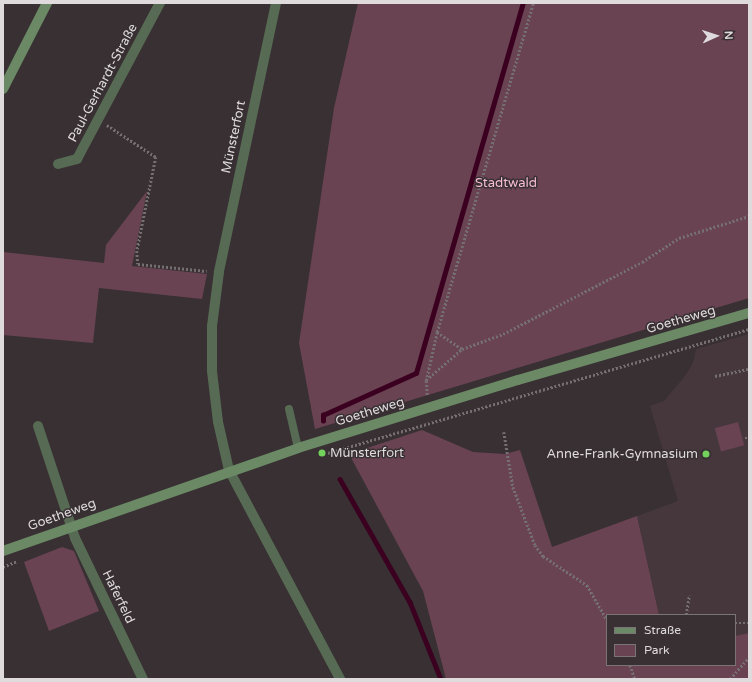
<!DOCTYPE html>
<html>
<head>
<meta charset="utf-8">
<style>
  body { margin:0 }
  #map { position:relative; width:752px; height:682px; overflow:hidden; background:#383033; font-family:"Varela Round",sans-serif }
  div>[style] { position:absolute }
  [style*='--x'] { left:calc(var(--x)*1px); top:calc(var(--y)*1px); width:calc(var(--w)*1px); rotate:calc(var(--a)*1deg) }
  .built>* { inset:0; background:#46373d }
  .green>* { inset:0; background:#6a4353; transform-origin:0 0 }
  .stream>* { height:4.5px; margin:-2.25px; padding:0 2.25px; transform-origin:2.25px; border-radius:2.25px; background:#3b0020 }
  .path>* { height:2.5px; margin-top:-1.25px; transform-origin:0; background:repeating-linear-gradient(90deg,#766f71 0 2px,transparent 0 4px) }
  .lane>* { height:8px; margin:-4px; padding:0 4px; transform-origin:4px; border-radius:4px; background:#576a53 }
  .street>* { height:10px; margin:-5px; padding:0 5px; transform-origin:5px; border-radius:5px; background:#576a53 }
  .secondary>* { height:10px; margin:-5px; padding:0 5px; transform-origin:5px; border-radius:5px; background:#6b8965 }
  .dots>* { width:11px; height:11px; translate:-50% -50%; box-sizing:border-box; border:2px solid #383033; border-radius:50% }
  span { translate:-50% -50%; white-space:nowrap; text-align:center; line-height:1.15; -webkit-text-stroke:3px #383033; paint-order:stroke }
  .street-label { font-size:13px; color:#dfdadc }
  .park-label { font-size:13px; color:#f8bcd3 }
  .poi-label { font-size:13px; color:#dfdadc }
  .left { translate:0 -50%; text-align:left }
  .right { translate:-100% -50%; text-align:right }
  .frame { position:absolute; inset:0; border:4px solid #dfdadc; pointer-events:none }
  .legend { position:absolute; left:606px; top:614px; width:130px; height:52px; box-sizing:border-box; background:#383033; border:1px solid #7b7477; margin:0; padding:5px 7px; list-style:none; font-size:12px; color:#dfdadc }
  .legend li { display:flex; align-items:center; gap:8px; height:20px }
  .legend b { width:20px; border:1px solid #7b7477 }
  .north { position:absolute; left:696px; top:16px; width:40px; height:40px; -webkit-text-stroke:3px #383033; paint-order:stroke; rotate:87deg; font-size:11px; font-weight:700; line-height:16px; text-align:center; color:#dfdadc }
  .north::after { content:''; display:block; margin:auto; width:14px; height:18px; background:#dfdadc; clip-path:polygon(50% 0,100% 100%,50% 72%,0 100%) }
</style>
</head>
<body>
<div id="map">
  <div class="built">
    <div style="clip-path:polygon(749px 334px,749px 633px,735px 636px,735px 615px,659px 615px,637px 516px,678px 501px,650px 406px,664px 401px,685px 376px,693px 363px,696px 349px)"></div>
  </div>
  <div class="green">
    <div style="clip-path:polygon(358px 3px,749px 3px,749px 298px,315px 429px,299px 343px,334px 108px)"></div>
    <div style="clip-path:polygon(147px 191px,132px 266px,207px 274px,202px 299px,99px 288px,93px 343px,3px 335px,3px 252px,104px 263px,106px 245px)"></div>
    <div style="left:738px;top:422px;width:24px;height:24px;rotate:75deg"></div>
    <div style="clip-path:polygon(422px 430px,473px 452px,505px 454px,520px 450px,552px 547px,637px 516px,659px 615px,607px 615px,607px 665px,735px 665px,735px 636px,749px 633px,749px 679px,446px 679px,423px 591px,349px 454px)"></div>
    <div style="clip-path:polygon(62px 547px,74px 551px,99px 611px,49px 631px,24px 562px)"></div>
  </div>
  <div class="stream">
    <div style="--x:323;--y:421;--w:6;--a:-90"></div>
    <div style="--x:323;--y:415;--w:102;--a:-24.3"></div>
    <div style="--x:416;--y:373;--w:385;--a:-73.9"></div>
    <div style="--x:340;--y:479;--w:142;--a:60.4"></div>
    <div style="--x:410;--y:602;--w:83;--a:68.1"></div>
  </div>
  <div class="path">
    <div style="--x:107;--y:125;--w:59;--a:33.1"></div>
    <div style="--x:156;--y:157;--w:96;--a:101.4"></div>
    <div style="--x:137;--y:251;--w:13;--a:86"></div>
    <div style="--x:138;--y:264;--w:69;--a:5.8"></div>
    <div style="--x:437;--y:332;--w:30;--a:34"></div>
    <div style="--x:462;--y:349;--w:44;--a:-20.1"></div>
    <div style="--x:503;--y:334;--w:157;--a:-27.4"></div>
    <div style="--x:642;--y:262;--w:44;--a:-33"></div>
    <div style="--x:679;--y:238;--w:73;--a:-17.4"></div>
    <div style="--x:715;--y:376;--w:35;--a:-12"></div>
    <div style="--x:426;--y:380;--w:48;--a:-40.7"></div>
    <div style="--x:427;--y:395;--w:14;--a:-94"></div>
    <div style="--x:426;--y:381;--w:50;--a:-77.3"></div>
    <div style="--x:437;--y:332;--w:343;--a:-73.7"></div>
    <div style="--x:504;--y:432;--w:56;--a:80.7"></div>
    <div style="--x:513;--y:487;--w:62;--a:69.2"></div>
    <div style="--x:535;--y:545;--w:14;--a:54"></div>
    <div style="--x:543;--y:556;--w:53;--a:33.4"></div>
    <div style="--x:587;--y:585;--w:39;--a:60"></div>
    <div style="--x:745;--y:438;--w:4;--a:0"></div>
    <div style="--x:328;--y:453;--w:439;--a:-16.4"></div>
    <div style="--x:3;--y:567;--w:15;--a:-23"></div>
    <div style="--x:686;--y:615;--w:20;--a:-81"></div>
    <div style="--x:735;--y:623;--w:14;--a:0"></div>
    <div style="--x:630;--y:665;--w:15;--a:70"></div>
    <div style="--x:730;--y:679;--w:29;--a:-49"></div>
  </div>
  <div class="lane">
    <div style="--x:289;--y:409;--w:40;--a:77"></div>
  </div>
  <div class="street">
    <div style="--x:276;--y:3;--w:275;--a:102"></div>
    <div style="--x:219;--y:272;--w:54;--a:97.4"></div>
    <div style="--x:212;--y:326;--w:45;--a:90"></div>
    <div style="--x:212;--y:371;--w:51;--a:83.3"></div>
    <div style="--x:218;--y:422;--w:49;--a:77.1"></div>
    <div style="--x:229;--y:470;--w:237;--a:62"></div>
    <div style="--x:58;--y:164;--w:20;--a:-15"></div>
    <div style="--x:77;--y:159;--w:177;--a:-62"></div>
    <div style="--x:38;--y:426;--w:118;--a:71.7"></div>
    <div style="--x:75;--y:538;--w:157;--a:64.3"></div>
  </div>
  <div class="secondary">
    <div style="--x:3;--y:89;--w:97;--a:-62.9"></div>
    <div style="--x:3;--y:551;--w:312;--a:-19.2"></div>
    <div style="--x:298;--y:448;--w:230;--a:-17.2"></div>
    <div style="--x:518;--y:380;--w:241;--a:-16.2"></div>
  </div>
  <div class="dots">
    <div style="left:322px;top:453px;background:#73d25c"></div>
    <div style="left:706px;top:454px;background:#73d25c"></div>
  </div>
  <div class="street-label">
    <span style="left:103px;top:83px;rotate:-62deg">Paul-Gerhardt-Straße</span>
    <span style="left:234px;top:137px;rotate:-78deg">Münsterfort</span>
    <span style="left:681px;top:320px;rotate:-16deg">Goetheweg</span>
    <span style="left:370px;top:412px;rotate:-17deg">Goetheweg</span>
    <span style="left:62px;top:515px;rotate:-20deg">Goetheweg</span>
    <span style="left:118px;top:597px;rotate:64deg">Haferfeld</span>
  </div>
  <div class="park-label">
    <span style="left:506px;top:183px">Stadtwald</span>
  </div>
  <div class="poi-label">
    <span class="left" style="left:330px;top:453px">Münsterfort</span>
    <span class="right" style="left:698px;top:454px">Anne-Frank-Gymnasium</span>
  </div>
  <div class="frame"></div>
  <ul class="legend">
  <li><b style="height:5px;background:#6b8965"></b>Straße</li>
  <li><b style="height:11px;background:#6a4353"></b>Park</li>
  </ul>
  <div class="north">N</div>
</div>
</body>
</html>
